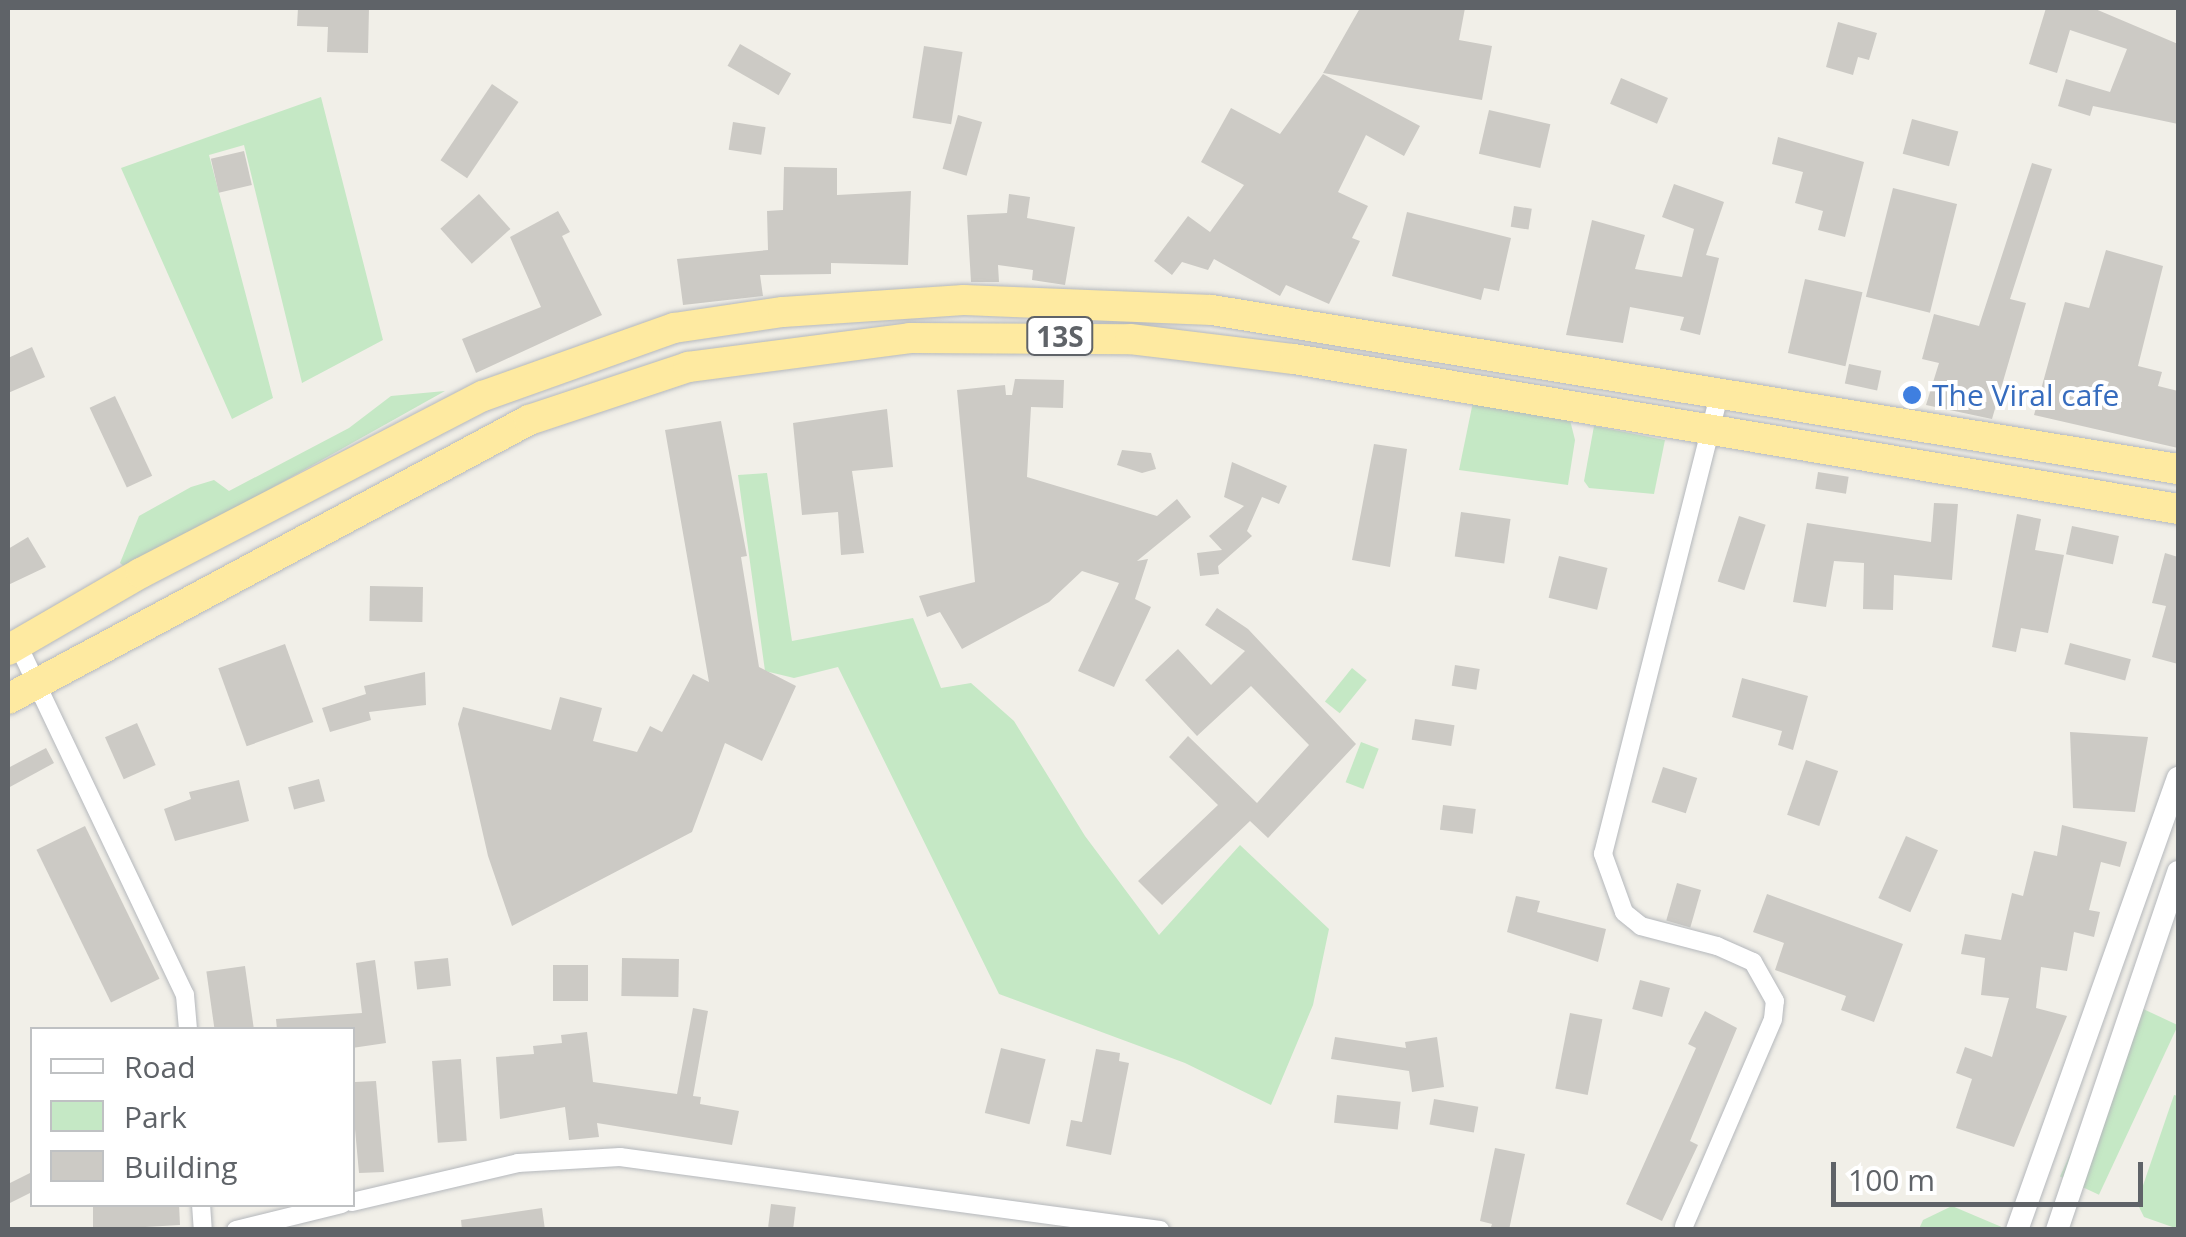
<!DOCTYPE html>
<html>
<head>
<meta charset="utf-8">
<style>
  body { margin:0 }
  #map { position:relative; width:2186px; height:1237px; overflow:hidden; background:#f1efe8; font-family:"Open Sans",sans-serif }
  div>[style] { position:absolute }
  [style*='--x'] { left:calc(var(--x)*1px); top:calc(var(--y)*1px); width:calc(var(--w)*1px); rotate:calc(var(--a)*1deg) }
  .green>* { inset:0; background:#c5e8c5; transform-origin:0 0 }
  .building>* { inset:0; background:#cccac5; transform-origin:0 0 }
  .roads { filter:drop-shadow(0 0 2px #b5b8bc) drop-shadow(0 0 2px #b5b8bc) }
  .minor>* { height:18px; margin:-9px; padding:0 9px; transform-origin:9px; border-radius:9px; background:#fff }
  .tertiary>* { height:22px; margin:-11px; padding:0 11px; transform-origin:11px; border-radius:11px; background:#fff }
  .trunk>* { height:30px; margin:-15px; padding:0 15px; transform-origin:15px; border-radius:15px; background:#feeaa1 }
  .dots>* { width:28px; height:28px; translate:-50% -50%; box-sizing:border-box; border:5px solid #fff; border-radius:50% }
  span { translate:-50% -50%; white-space:nowrap; text-align:center; line-height:1.15; -webkit-text-stroke:8px #fff; paint-order:stroke }
  .shield-label span { padding:2px 8px; background:#fff; border:2px solid; border-radius:8px; -webkit-text-stroke-width:0 }
  .shield-label { font-size:28px; color:#5f6368; font-weight:700 }
  .shop-label { font-size:30px; color:#366cbe }
  .left { translate:0 -50%; text-align:left }
  .frame { position:absolute; inset:0; border:10px solid #5f6368; pointer-events:none }
  .legend { position:absolute; left:30px; top:1027px; width:325px; height:180px; box-sizing:border-box; background:#fff; border:2px solid #bfc1c3; margin:0; padding:12px 18px; list-style:none; font-size:30px; color:#5f6368 }
  .legend li { display:flex; align-items:center; gap:20px; height:50px }
  .legend b { width:50px; border:2px solid #bfc1c3 }
  .scale { position:absolute; left:1831px; top:1162px; width:312px; height:45px; box-sizing:border-box; border:5px solid #5f6368; border-top:0; padding-left:12px; font-size:30px; line-height:35px; white-space:nowrap; color:#5f6368; -webkit-text-stroke:8px #fff; paint-order:stroke }
</style>
</head>
<body>
<div id="map">
  <div class="green">
    <div style="clip-path:polygon(321px 97px,383px 340px,302px 383px,244px 145px,209px 155px,273px 398px,232px 419px,121px 168px)"></div>
    <div style="clip-path:polygon(445px 391px,127px 569px,120px 563px,139px 516px,191px 487px,214px 480px,229px 491px,349px 428px,391px 396px)"></div>
    <div style="clip-path:polygon(1473px 402px,1570px 420px,1575px 440px,1568px 485px,1459px 470px)"></div>
    <div style="clip-path:polygon(1594px 426px,1665px 440px,1654px 494px,1589px 488px,1584px 481px)"></div>
    <div style="clip-path:polygon(767px 473px,792px 641px,913px 618px,941px 688px,971px 683px,1014px 721px,1085px 836px,1159px 935px,1240px 845px,1329px 929px,1313px 1005px,1271px 1105px,1185px 1063px,999px 994px,838px 667px,794px 678px,765px 671px,738px 475px)"></div>
    <div style="left:1352px;top:668px;width:19px;height:43px;rotate:39deg"></div>
    <div style="left:1361px;top:742px;width:19px;height:43px;rotate:21deg"></div>
    <div style="left:2139px;top:1007px;width:43px;height:187px;rotate:25deg"></div>
    <div style="clip-path:polygon(2174px 1095px,2178px 1096px,2178px 1229px,2144px 1217px,2137px 1203px)"></div>
    <div style="clip-path:polygon(1952px 1206px,2004px 1228px,2003px 1229px,1919px 1229px,1923px 1220px)"></div>
  </div>
  <div class="building">
    <div style="clip-path:polygon(298px 8px,369px 8px,368px 53px,327px 52px,328px 27px,297px 26px)"></div>
    <div style="clip-path:polygon(1360px 8px,1465px 8px,1459px 40px,1492px 46px,1482px 100px,1323px 73px)"></div>
    <div style="clip-path:polygon(2046px 8px,2093px 8px,2178px 44px,2178px 124px,2093px 106px,2090px 116px,2058px 106px,2066px 79px,2110px 92px,2127px 49px,2070px 30px,2057px 73px,2029px 64px)"></div>
    <div style="clip-path:polygon(1838px 22px,1877px 33px,1869px 60px,1858px 57px,1853px 75px,1826px 67px)"></div>
    <div style="left:740px;top:44px;width:59px;height:25px;rotate:30deg"></div>
    <div style="left:924px;top:46px;width:39px;height:73px;rotate:9deg"></div>
    <div style="clip-path:polygon(1323px 74px,1420px 126px,1404px 156px,1366px 135px,1338px 192px,1368px 206px,1352px 238px,1360px 241px,1329px 304px,1286px 285px,1280px 296px,1214px 259px,1208px 270px,1182px 262px,1172px 275px,1154px 261px,1188px 216px,1210px 232px,1244px 185px,1201px 162px,1231px 108px,1280px 134px)"></div>
    <div style="left:1621px;top:78px;width:51px;height:28px;rotate:23deg"></div>
    <div style="left:492px;top:84px;width:32px;height:92px;rotate:34deg"></div>
    <div style="left:1489px;top:110px;width:63px;height:45px;rotate:13deg"></div>
    <div style="left:958px;top:115px;width:25px;height:56px;rotate:16deg"></div>
    <div style="left:1912px;top:119px;width:48px;height:36px;rotate:15deg"></div>
    <div style="left:733px;top:122px;width:33px;height:28px;rotate:9deg"></div>
    <div style="clip-path:polygon(1778px 137px,1864px 162px,1845px 237px,1818px 230px,1823px 211px,1795px 203px,1803px 172px,1772px 164px)"></div>
    <div style="left:244px;top:151px;width:35px;height:34px;rotate:77deg"></div>
    <div style="clip-path:polygon(2032px 163px,2052px 169px,2010px 299px,2026px 303px,1992px 419px,1926px 405px,1939px 363px,1922px 359px,1934px 314px,1979px 326px)"></div>
    <div style="clip-path:polygon(784px 167px,837px 168px,837px 195px,911px 191px,908px 265px,831px 263px,831px 274px,760px 275px,763px 296px,683px 305px,677px 259px,768px 250px,767px 211px,783px 210px)"></div>
    <div style="clip-path:polygon(1674px 184px,1724px 202px,1706px 255px,1719px 258px,1700px 335px,1680px 330px,1684px 317px,1630px 307px,1623px 343px,1566px 335px,1592px 220px,1645px 235px,1635px 269px,1682px 277px,1694px 229px,1662px 217px)"></div>
    <div style="left:1893px;top:188px;width:66px;height:112px;rotate:14deg"></div>
    <div style="left:479px;top:194px;width:47px;height:52px;rotate:48deg"></div>
    <div style="clip-path:polygon(1009px 194px,1030px 197px,1027px 218px,1075px 227px,1065px 285px,1032px 280px,1033px 270px,998px 265px,999px 282px,971px 282px,967px 215px,1007px 213px)"></div>
    <div style="left:1514px;top:206px;width:18px;height:21px;rotate:9deg"></div>
    <div style="clip-path:polygon(558px 211px,570px 232px,562px 236px,602px 315px,476px 373px,462px 339px,541px 307px,510px 237px)"></div>
    <div style="clip-path:polygon(1407px 212px,1511px 238px,1499px 291px,1484px 288px,1481px 300px,1392px 276px)"></div>
    <div style="clip-path:polygon(2106px 250px,2163px 266px,2138px 366px,2162px 372px,2158px 386px,2178px 391px,2178px 448px,2034px 415px,2065px 302px,2089px 308px)"></div>
    <div style="left:1805px;top:279px;width:59px;height:76px;rotate:13deg"></div>
    <div style="clip-path:polygon(32px 347px,45px 377px,8px 393px,8px 358px)"></div>
    <div style="left:1849px;top:364px;width:33px;height:20px;rotate:12deg"></div>
    <div style="clip-path:polygon(1015px 379px,1064px 380px,1063px 408px,1031px 407px,1027px 477px,1157px 516px,1177px 499px,1191px 517px,1137px 561px,1148px 559px,1135px 599px,1151px 607px,1114px 687px,1078px 671px,1119px 583px,1082px 571px,1049px 602px,962px 649px,940px 612px,927px 617px,919px 596px,975px 582px,957px 390px,1005px 385px,1006px 395px,1012px 395px)"></div>
    <div style="left:115px;top:396px;width:88px;height:28px;rotate:65deg"></div>
    <div style="clip-path:polygon(887px 409px,893px 467px,852px 471px,864px 553px,841px 555px,838px 512px,802px 515px,793px 423px)"></div>
    <div style="clip-path:polygon(721px 421px,747px 556px,741px 557px,759px 667px,796px 686px,762px 761px,725px 743px,692px 832px,512px 926px,488px 856px,458px 724px,463px 707px,551px 730px,560px 697px,602px 708px,593px 741px,637px 752px,650px 726px,662px 732px,693px 674px,709px 682px,665px 430px)"></div>
    <div style="clip-path:polygon(1374px 444px,1407px 449px,1390px 567px,1352px 560px)"></div>
    <div style="clip-path:polygon(1122px 450px,1151px 453px,1156px 469px,1142px 473px,1117px 465px)"></div>
    <div style="clip-path:polygon(1232px 462px,1287px 486px,1279px 504px,1262px 497px,1247px 531px,1252px 536px,1218px 566px,1219px 574px,1200px 576px,1197px 553px,1222px 550px,1209px 536px,1244px 506px,1224px 497px)"></div>
    <div style="left:1818px;top:472px;width:31px;height:17px;rotate:9deg"></div>
    <div style="clip-path:polygon(1934px 503px,1958px 504px,1952px 580px,1894px 575px,1893px 610px,1863px 609px,1864px 563px,1834px 561px,1826px 607px,1793px 602px,1807px 523px,1931px 542px)"></div>
    <div style="left:1461px;top:512px;width:50px;height:45px;rotate:8deg"></div>
    <div style="clip-path:polygon(2017px 514px,2041px 519px,2035px 550px,2064px 555px,2048px 633px,2021px 628px,2016px 652px,1992px 647px)"></div>
    <div style="left:1739px;top:516px;width:28px;height:69px;rotate:18deg"></div>
    <div style="left:2072px;top:526px;width:48px;height:29px;rotate:12deg"></div>
    <div style="clip-path:polygon(28px 537px,46px 567px,8px 585px,8px 549px)"></div>
    <div style="clip-path:polygon(2165px 553px,2178px 557px,2178px 664px,2152px 657px,2166px 606px,2152px 603px)"></div>
    <div style="left:1559px;top:556px;width:50px;height:43px;rotate:14deg"></div>
    <div style="left:370px;top:586px;width:53px;height:35px;rotate:1deg"></div>
    <div style="clip-path:polygon(1217px 608px,1248px 629px,1356px 744px,1268px 838px,1250px 821px,1162px 905px,1138px 881px,1218px 805px,1169px 757px,1188px 736px,1257px 803px,1309px 745px,1251px 686px,1197px 736px,1145px 680px,1178px 649px,1211px 685px,1245px 651px,1205px 625px)"></div>
    <div style="left:2070px;top:643px;width:63px;height:22px;rotate:15deg"></div>
    <div style="left:285px;top:644px;width:83px;height:71px;rotate:70deg"></div>
    <div style="left:1455px;top:665px;width:25px;height:21px;rotate:9deg"></div>
    <div style="clip-path:polygon(425px 672px,426px 705px,369px 712px,371px 720px,330px 732px,322px 708px,366px 694px,364px 686px)"></div>
    <div style="clip-path:polygon(1742px 678px,1808px 696px,1793px 750px,1778px 745px,1782px 731px,1732px 717px)"></div>
    <div style="left:1415px;top:719px;width:40px;height:21px;rotate:9deg"></div>
    <div style="left:137px;top:723px;width:46px;height:35px;rotate:66deg"></div>
    <div style="clip-path:polygon(2070px 732px,2148px 737px,2135px 812px,2073px 808px)"></div>
    <div style="clip-path:polygon(46px 748px,54px 763px,8px 788px,8px 768px)"></div>
    <div style="left:1806px;top:760px;width:34px;height:58px;rotate:19deg"></div>
    <div style="left:1663px;top:767px;width:36px;height:37px;rotate:18deg"></div>
    <div style="left:319px;top:779px;width:23px;height:32px;rotate:75deg"></div>
    <div style="clip-path:polygon(239px 780px,249px 821px,175px 841px,164px 809px,191px 799px,189px 792px)"></div>
    <div style="left:1443px;top:805px;width:33px;height:25px;rotate:7deg"></div>
    <div style="clip-path:polygon(2062px 825px,2127px 842px,2120px 867px,2101px 862px,2089px 910px,2100px 912px,2094px 937px,2074px 932px,2067px 971px,2041px 967px,2036px 1008px,2067px 1016px,2014px 1147px,1956px 1128px,1972px 1079px,1956px 1073px,1965px 1047px,1992px 1057px,2009px 998px,1981px 995px,1985px 958px,1961px 954px,1965px 934px,2001px 940px,2012px 893px,2023px 896px,2034px 851px,2057px 856px)"></div>
    <div style="left:85px;top:826px;width:170px;height:54px;rotate:64deg"></div>
    <div style="left:1906px;top:836px;width:35px;height:68px;rotate:24deg"></div>
    <div style="left:1677px;top:883px;width:25px;height:39px;rotate:16deg"></div>
    <div style="clip-path:polygon(1767px 894px,1903px 944px,1874px 1022px,1841px 1010px,1846px 996px,1775px 970px,1784px 943px,1753px 932px)"></div>
    <div style="clip-path:polygon(1516px 896px,1540px 901px,1537px 912px,1606px 929px,1598px 962px,1507px 932px)"></div>
    <div style="left:448px;top:958px;width:28px;height:34px;rotate:84deg"></div>
    <div style="left:622px;top:958px;width:57px;height:38px;rotate:1deg"></div>
    <div style="clip-path:polygon(375px 960px,386px 1043px,352px 1048px,352px 1030px,277px 1030px,276px 1019px,362px 1013px,356px 963px)"></div>
    <div style="left:553px;top:965px;width:35px;height:36px"></div>
    <div style="left:245px;top:966px;width:65px;height:39px;rotate:82deg"></div>
    <div style="left:1640px;top:980px;width:31px;height:30px;rotate:15deg"></div>
    <div style="clip-path:polygon(693px 1008px,708px 1011px,693px 1096px,701px 1097px,700px 1104px,739px 1111px,732px 1145px,597px 1123px,599px 1137px,569px 1140px,565px 1107px,500px 1119px,496px 1057px,534px 1054px,533px 1046px,562px 1043px,561px 1035px,587px 1032px,593px 1082px,677px 1094px)"></div>
    <div style="clip-path:polygon(1705px 1011px,1737px 1028px,1690px 1141px,1698px 1145px,1662px 1221px,1626px 1204px,1696px 1048px,1688px 1044px)"></div>
    <div style="left:1570px;top:1013px;width:33px;height:77px;rotate:11deg"></div>
    <div style="clip-path:polygon(1335px 1037px,1406px 1048px,1405px 1042px,1437px 1037px,1444px 1087px,1412px 1092px,1409px 1071px,1331px 1059px)"></div>
    <div style="left:1001px;top:1048px;width:46px;height:67px;rotate:14deg"></div>
    <div style="clip-path:polygon(1096px 1049px,1120px 1053px,1119px 1061px,1129px 1063px,1111px 1155px,1066px 1146px,1071px 1120px,1082px 1122px)"></div>
    <div style="left:461px;top:1059px;width:82px;height:29px;rotate:86deg"></div>
    <div style="clip-path:polygon(376px 1081px,384px 1172px,359px 1173px,352px 1096px,355px 1082px)"></div>
    <div style="left:1337px;top:1095px;width:64px;height:28px;rotate:6deg"></div>
    <div style="left:1434px;top:1099px;width:45px;height:26px;rotate:10deg"></div>
    <div style="clip-path:polygon(1495px 1148px,1525px 1154px,1509px 1230px,1490px 1230px,1492px 1224px,1480px 1221px)"></div>
    <div style="clip-path:polygon(32px 1172px,32px 1192px,8px 1204px,8px 1184px)"></div>
    <div style="clip-path:polygon(93px 1204px,179px 1204px,180px 1225px,93px 1230px)"></div>
    <div style="left:771px;top:1204px;width:25px;height:23px;rotate:7deg"></div>
    <div style="clip-path:polygon(542px 1208px,545px 1230px,462px 1230px,461px 1220px)"></div>
  </div>
  <div class="roads">
    <div class="minor">
      <div style="--x:18;--y:645;--w:388;--a:64.5"></div>
      <div style="--x:185;--y:995;--w:35;--a:85"></div>
      <div style="--x:352;--y:1202;--w:171;--a:-13.2"></div>
      <div style="--x:518;--y:1163;--w:102;--a:-3.4"></div>
      <div style="--x:620;--y:1157;--w:545;--a:7.7"></div>
      <div style="--x:201;--y:1204;--w:26;--a:86"></div>
      <div style="--x:1684;--y:1226;--w:225;--a:-66.7"></div>
      <div style="--x:1773;--y:1019;--w:18;--a:-84"></div>
      <div style="--x:1775;--y:1001;--w:45;--a:-119.4"></div>
      <div style="--x:1753;--y:962;--w:39;--a:-156"></div>
      <div style="--x:1717;--y:946;--w:79;--a:-165.3"></div>
      <div style="--x:1641;--y:926;--w:22;--a:-141"></div>
      <div style="--x:1624;--y:912;--w:62;--a:-109.9"></div>
      <div style="--x:1603;--y:854;--w:478;--a:-75.8"></div>
      <div style="--x:236;--y:1230;--w:109;--a:-13.8"></div>
    </div>
    <div class="tertiary">
      <div style="--x:2017;--y:1230;--w:480;--a:-70.4"></div>
      <div style="--x:2057;--y:1230;--w:378;--a:-71.3"></div>
    </div>
    <div class="trunk">
      <div style="--x:8;--y:650;--w:154;--a:-30.1"></div>
      <div style="--x:141;--y:573;--w:385;--a:-27.4"></div>
      <div style="--x:483;--y:396;--w:203;--a:-19.6"></div>
      <div style="--x:674;--y:328;--w:110;--a:-8.4"></div>
      <div style="--x:783;--y:312;--w:181;--a:-3.8"></div>
      <div style="--x:964;--y:300;--w:248;--a:2.3"></div>
      <div style="--x:1212;--y:310;--w:979;--a:9.35"></div>
      <div style="--x:8;--y:699;--w:591;--a:-28.17"></div>
      <div style="--x:529;--y:420;--w:168;--a:-18.4"></div>
      <div style="--x:688;--y:367;--w:224;--a:-7.4"></div>
      <div style="--x:910;--y:338;--w:220;--a:0.3"></div>
      <div style="--x:1130;--y:339;--w:165;--a:7"></div>
      <div style="--x:1294;--y:359;--w:897;--a:9.63"></div>
    </div>
  </div>
  <div class="dots">
    <div style="left:1912px;top:395px;background:#3f7fe0"></div>
  </div>
  <div class="shield-label">
    <span style="left:1060px;top:336px">13S</span>
  </div>
  <div class="shop-label">
    <span class="left" style="left:1932px;top:395px">The Viral cafe</span>
  </div>
  <div class="frame"></div>
  <ul class="legend">
  <li><b style="height:12px;background:#fff"></b>Road</li>
  <li><b style="height:28px;background:#c5e8c5"></b>Park</li>
  <li><b style="height:28px;background:#cccac5"></b>Building</li>
  </ul>
  <div class="scale">100 m</div>
</div>
</body>
</html>
